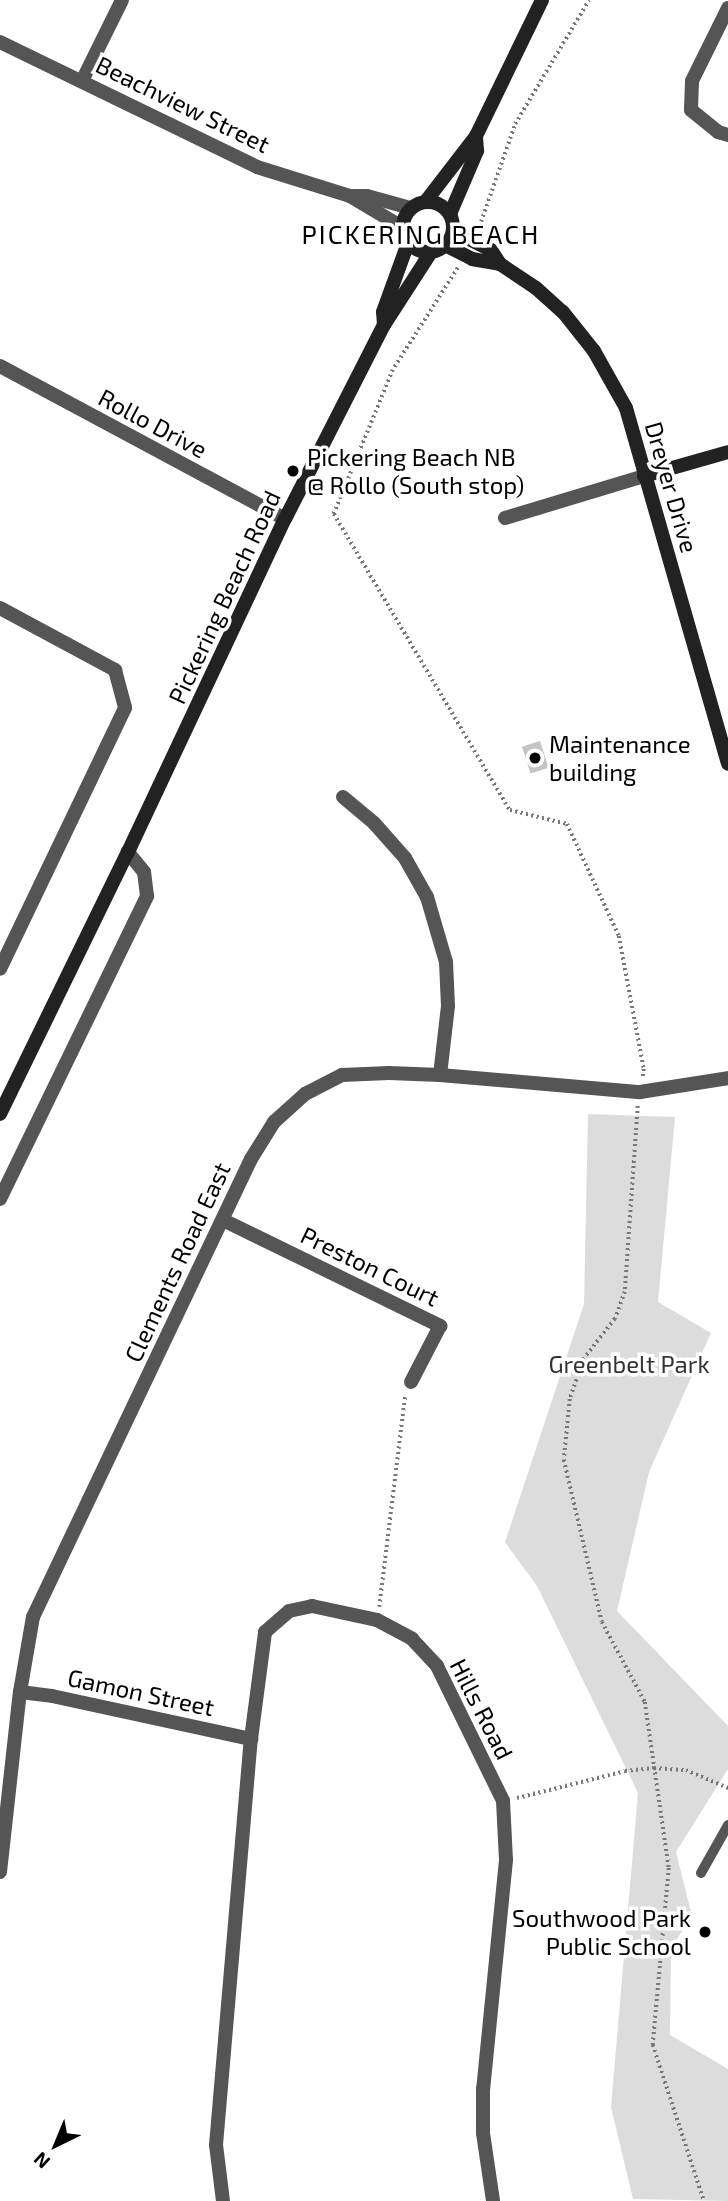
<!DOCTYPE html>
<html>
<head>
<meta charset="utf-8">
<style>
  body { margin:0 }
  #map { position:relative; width:728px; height:2201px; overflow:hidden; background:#fff; font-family:"Exo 2",sans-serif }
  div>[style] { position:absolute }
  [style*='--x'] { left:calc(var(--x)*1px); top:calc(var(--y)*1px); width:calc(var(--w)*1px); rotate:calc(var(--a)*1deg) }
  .green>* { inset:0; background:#dcdcdc }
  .building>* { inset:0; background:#c4c4c4; transform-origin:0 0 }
  .path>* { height:3.5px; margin-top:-1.75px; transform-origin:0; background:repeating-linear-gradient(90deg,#777 0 2px,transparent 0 5.5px) }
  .lane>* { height:10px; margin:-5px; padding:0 5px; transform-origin:5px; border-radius:5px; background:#555 }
  .street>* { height:14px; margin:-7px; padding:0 7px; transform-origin:7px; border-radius:7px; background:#555 }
  .secondary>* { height:14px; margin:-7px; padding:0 7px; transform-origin:7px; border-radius:7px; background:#222 }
  .secondary>.ring { margin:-7px; padding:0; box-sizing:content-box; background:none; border:14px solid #222; border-radius:50% }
  .dots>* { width:19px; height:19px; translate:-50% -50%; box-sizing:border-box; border:4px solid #fff; border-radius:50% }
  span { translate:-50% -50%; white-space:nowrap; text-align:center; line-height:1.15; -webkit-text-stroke:7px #fff; paint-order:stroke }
  .street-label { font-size:24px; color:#000 }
  .poi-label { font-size:24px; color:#000 }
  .left { translate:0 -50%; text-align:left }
  .right { translate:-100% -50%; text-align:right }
  .park-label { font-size:24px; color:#333 }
  .neighbourhood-label { font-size:26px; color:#000; letter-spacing:2px }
  .north { position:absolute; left:21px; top:2110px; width:70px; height:70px; -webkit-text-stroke:5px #fff; paint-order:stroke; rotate:223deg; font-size:19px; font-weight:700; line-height:28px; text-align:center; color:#000 }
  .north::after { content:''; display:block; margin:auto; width:24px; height:32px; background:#000; clip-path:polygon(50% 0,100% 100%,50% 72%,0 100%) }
</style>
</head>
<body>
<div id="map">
  <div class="green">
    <div style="clip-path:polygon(588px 1114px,675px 1117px,658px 1302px,711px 1333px,649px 1472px,617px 1611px,728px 1726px,728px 1769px,676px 1852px,692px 1916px,671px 1948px,670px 2035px,728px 2069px,728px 2201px,633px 2199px,611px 2107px,638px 1793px,537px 1586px,505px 1542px,584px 1304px)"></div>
  </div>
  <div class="building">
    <div style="left:540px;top:741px;width:28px;height:19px;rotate:72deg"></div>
  </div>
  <div class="path">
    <div style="--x:479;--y:227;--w:109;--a:-70.7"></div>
    <div style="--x:515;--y:124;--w:144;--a:-59.2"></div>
    <div style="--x:458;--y:268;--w:121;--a:122.5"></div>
    <div style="--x:393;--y:370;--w:156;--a:112.3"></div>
    <div style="--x:334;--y:514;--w:344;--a:59.3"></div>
    <div style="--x:510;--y:810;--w:59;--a:13.8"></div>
    <div style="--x:567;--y:824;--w:123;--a:65.1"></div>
    <div style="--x:619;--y:936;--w:135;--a:79.4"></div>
    <div style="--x:644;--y:1069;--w:8;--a:97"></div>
    <div style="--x:638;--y:1106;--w:186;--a:94"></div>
    <div style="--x:625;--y:1292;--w:29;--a:110"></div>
    <div style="--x:615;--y:1319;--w:51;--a:127.8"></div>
    <div style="--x:584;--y:1359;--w:42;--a:109.3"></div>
    <div style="--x:570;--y:1399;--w:61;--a:95.6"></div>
    <div style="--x:564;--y:1460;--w:166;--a:76.8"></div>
    <div style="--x:602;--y:1622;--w:91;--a:61.7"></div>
    <div style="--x:645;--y:1702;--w:168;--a:81.8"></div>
    <div style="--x:669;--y:1868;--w:178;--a:95.2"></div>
    <div style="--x:653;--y:2045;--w:164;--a:71.9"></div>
    <div style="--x:379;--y:1607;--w:213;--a:-83"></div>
    <div style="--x:517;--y:1798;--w:111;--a:-14"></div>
    <div style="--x:625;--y:1771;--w:29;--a:-6"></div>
    <div style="--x:654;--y:1768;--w:32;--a:4"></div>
    <div style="--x:686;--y:1770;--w:46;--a:23.2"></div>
  </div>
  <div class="lane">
    <div style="--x:701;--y:1873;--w:55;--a:-60.6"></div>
  </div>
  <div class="street">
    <div style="--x:728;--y:8;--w:81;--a:116.3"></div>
    <div style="--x:692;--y:81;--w:29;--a:92"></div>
    <div style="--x:691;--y:110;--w:35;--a:39"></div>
    <div style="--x:718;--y:132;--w:10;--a:17"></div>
    <div style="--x:0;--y:42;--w:286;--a:25.9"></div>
    <div style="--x:257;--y:167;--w:97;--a:17.3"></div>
    <div style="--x:350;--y:196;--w:17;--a:0"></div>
    <div style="--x:367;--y:196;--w:46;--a:15.3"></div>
    <div style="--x:82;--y:81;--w:90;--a:-63.7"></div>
    <div style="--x:350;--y:196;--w:61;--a:30.8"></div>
    <div style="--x:0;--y:366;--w:323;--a:28.2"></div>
    <div style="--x:505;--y:518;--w:145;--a:-16.8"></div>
    <div style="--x:0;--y:608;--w:131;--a:28.3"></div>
    <div style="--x:115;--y:670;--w:39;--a:75"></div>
    <div style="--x:125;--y:708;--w:289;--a:115.6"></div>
    <div style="--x:343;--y:797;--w:40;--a:40"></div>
    <div style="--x:374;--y:823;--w:47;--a:48.5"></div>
    <div style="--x:405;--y:858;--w:45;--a:60.6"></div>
    <div style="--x:427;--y:897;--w:68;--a:73.7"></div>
    <div style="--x:446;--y:962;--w:44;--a:87.4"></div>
    <div style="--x:448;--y:1006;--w:69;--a:96.6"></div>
    <div style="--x:0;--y:1199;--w:337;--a:-64.1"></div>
    <div style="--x:147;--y:896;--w:24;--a:-97"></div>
    <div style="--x:144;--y:872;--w:26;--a:-129"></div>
    <div style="--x:223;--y:1220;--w:242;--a:26"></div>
    <div style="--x:440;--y:1326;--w:63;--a:117.4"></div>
    <div style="--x:20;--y:1692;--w:32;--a:7"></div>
    <div style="--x:52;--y:1696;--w:204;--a:12.2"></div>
    <div style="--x:0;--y:1872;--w:181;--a:-83.7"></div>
    <div style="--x:20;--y:1692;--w:76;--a:-80.2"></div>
    <div style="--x:33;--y:1617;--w:507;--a:-64.55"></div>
    <div style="--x:251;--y:1159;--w:44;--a:-58.1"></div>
    <div style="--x:274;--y:1122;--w:42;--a:-42.1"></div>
    <div style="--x:305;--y:1094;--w:42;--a:-27.2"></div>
    <div style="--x:342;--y:1075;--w:47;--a:-2.4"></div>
    <div style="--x:389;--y:1073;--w:51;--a:2.2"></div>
    <div style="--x:440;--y:1075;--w:201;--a:4.9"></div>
    <div style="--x:640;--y:1092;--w:89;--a:-9"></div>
    <div style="--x:223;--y:2201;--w:56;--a:-97.1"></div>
    <div style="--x:216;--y:2145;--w:408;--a:-85.1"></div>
    <div style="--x:251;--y:1739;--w:108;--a:-82.5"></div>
    <div style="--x:265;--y:1632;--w:32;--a:-41"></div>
    <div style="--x:289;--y:1611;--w:24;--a:-12"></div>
    <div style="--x:312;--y:1606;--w:66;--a:12.2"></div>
    <div style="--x:377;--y:1620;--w:40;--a:28"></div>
    <div style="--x:412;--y:1639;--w:37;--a:47"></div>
    <div style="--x:437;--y:1666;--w:150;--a:63.9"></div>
    <div style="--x:503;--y:1801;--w:59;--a:87.1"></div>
    <div style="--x:506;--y:1860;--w:230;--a:95.7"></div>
    <div style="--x:483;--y:2089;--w:44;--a:90"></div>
    <div style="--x:483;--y:2133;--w:69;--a:81.6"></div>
  </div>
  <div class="secondary">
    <div style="--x:426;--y:201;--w:82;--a:-52.4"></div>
    <div style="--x:476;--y:136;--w:151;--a:-64.1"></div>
    <div class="ring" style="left:403px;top:202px;width:36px;height:36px"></div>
    <div style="--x:450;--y:214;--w:69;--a:-66.8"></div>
    <div style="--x:477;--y:151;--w:15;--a:-94"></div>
    <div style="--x:453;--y:231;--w:42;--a:26.6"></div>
    <div style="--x:491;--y:250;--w:17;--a:57"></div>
    <div style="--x:500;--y:264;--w:43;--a:33.7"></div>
    <div style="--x:536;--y:288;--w:36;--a:42"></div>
    <div style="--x:563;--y:312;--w:50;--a:51.5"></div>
    <div style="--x:594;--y:351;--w:65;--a:60.7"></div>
    <div style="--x:626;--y:408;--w:370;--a:74"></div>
    <div style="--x:445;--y:245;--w:30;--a:27"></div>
    <div style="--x:472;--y:259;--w:28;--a:10"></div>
    <div style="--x:384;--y:325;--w:13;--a:-94"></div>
    <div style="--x:383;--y:312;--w:73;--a:-70.1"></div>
    <div style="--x:644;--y:476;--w:87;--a:-15.9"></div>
    <div style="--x:0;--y:1114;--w:292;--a:-64"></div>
    <div style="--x:128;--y:852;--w:368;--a:-64.8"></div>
    <div style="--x:285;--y:519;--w:218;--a:-63"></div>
    <div style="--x:384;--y:325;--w:87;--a:-57.2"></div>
  </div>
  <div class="dots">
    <div style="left:293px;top:471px;background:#000"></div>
    <div style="left:535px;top:758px;background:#000"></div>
    <div style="left:705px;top:1932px;background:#000"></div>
  </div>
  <div class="street-label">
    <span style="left:183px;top:104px;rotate:26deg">Beachview Street</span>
    <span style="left:153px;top:423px;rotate:28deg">Rollo Drive</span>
    <span style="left:672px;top:487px;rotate:74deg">Dreyer Drive</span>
    <span style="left:224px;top:597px;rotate:-65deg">Pickering Beach Road</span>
    <span style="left:177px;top:1262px;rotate:-65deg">Clements Road East</span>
    <span style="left:370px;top:1266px;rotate:26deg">Preston Court</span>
    <span style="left:141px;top:1692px;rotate:12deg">Gamon Street</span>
    <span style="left:482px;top:1709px;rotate:63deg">Hills Road</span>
  </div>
  <div class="poi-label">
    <span class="left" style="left:307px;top:471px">Pickering Beach NB<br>@ Rollo (South stop)</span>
    <span class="left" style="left:549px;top:758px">Maintenance<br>building</span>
    <span class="right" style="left:691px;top:1932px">Southwood Park<br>Public School</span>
  </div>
  <div class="park-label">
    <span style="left:629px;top:1364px">Greenbelt Park</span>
  </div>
  <div class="neighbourhood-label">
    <span style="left:421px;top:234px">PICKERING BEACH</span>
  </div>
  <div class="north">N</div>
</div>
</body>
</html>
